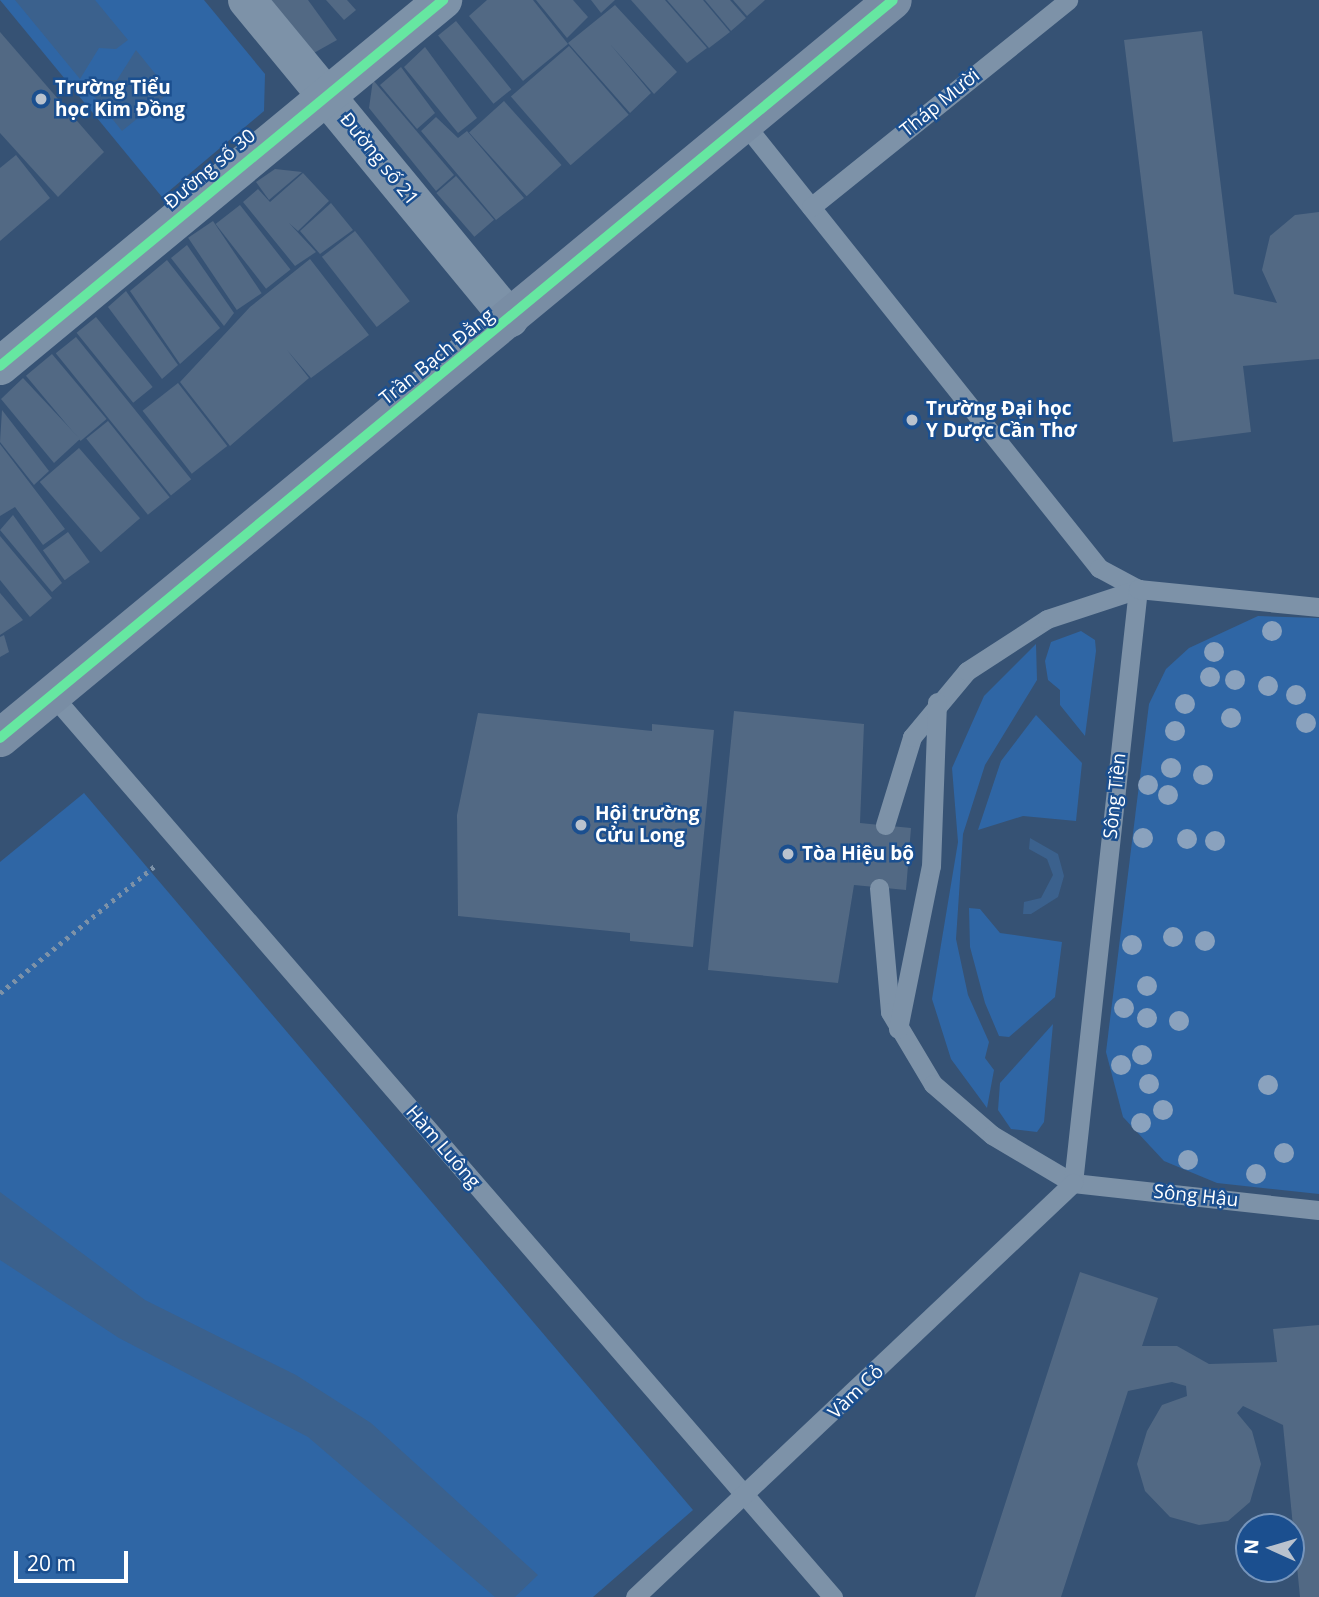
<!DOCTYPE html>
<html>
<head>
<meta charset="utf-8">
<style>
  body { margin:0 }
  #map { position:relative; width:1319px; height:1597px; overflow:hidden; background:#365274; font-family:"Open Sans",sans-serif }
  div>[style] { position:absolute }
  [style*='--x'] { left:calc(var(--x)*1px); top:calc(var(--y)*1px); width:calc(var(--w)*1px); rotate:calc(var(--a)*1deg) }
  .green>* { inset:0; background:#2f66a5 }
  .water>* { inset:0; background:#3b618d }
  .building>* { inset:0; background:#526984; transform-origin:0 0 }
  .path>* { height:4.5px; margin-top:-2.25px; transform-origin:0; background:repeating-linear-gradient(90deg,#7d92a8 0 3.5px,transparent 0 8.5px) }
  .lane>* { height:19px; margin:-9.5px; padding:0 9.5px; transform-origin:9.5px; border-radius:9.5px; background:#7d92a8 }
  .street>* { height:38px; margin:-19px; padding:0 19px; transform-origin:19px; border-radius:19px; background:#7d92a8 }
  .secondary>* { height:38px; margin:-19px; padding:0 19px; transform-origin:19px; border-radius:19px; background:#798da4 }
  .cycleway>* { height:10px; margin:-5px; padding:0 5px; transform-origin:5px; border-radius:5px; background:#66e7a1 }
  .trees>* { width:20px; height:20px; margin:-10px; border-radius:50%; background:#8aa2be }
  .dots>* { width:19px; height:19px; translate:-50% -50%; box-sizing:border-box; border:4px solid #1b4f8f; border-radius:50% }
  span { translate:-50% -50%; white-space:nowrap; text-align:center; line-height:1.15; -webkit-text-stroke:5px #1b4f8f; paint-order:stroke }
  .poi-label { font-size:19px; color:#fff; font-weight:700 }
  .left { translate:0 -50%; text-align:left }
  .street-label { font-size:19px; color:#fff }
  .north { position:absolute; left:1235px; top:1513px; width:70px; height:70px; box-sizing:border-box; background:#1b4f8f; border:2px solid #7695bc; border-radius:50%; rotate:274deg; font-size:19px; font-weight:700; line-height:28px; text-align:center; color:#fff }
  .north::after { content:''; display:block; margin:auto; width:24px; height:32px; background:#b9c2ce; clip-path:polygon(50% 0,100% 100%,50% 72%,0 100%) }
  .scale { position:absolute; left:14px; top:1551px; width:114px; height:32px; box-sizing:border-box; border:4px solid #fff; border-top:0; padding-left:9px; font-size:21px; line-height:24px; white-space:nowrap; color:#fff; -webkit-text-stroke:5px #1b4f8f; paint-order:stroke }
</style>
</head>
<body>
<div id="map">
  <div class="green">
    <div style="clip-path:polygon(0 0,204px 0,265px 74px,264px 111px,162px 197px)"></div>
    <div style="clip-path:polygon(1258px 616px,1319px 618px,1319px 1194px,1217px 1183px,1164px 1161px,1123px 1117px,1106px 1052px,1149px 704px,1166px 669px,1189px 648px)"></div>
    <div style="clip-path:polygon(1081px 631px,1095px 640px,1096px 651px,1085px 736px,1060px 705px,1060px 690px,1048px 680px,1045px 661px,1051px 642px)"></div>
    <div style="clip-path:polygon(1036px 644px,1037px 680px,985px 765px,963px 834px,956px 939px,968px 995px,989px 1042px,985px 1058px,994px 1070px,987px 1108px,951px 1059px,932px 999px,958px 842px,952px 768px,984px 696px)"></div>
    <div style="clip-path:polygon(1036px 715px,1082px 763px,1076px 821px,1023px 816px,978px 830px,1001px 761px)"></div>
    <div style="clip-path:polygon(84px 793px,693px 1510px,593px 1597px,0 1597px,0 862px)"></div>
    <div style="clip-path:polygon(969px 908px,980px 909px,1000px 933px,1062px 942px,1055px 997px,1009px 1037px,999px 1036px,985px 1003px,970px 947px)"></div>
    <div style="clip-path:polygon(1053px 1024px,1044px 1122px,1037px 1132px,1011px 1129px,998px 1110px,1000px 1083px)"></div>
  </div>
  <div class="water">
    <div style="clip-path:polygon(15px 0,95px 0,128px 40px,116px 49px,99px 48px,80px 79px)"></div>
    <div style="clip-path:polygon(136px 50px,170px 92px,122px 131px,89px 90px,99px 80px,117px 80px)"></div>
    <div style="clip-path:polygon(1030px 838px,1058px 854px,1064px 876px,1058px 897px,1031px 914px,1023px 914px,1024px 902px,1041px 898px,1053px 875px,1047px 859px,1029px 849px)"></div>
    <div style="clip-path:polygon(0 1192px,145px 1300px,296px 1375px,371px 1423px,538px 1575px,515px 1597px,495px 1597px,308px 1437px,119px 1338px,0 1260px)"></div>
  </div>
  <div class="building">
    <div style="clip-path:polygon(271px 0,308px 0,337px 40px,312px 54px)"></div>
    <div style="clip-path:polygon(326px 0,347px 0,356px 10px,344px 20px)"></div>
    <div style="clip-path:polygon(487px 0,533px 0,568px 44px,523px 81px,469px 16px)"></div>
    <div style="clip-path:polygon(536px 0,573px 0,588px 17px,567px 38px)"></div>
    <div style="clip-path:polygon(591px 0,615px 0,601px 13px)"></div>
    <div style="clip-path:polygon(631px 0,665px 0,707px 48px,687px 63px)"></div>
    <div style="clip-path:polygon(667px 0,703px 0,730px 32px,709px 48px)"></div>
    <div style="clip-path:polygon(705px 0,730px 0,746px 18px,731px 31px)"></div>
    <div style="clip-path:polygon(733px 0,765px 0,747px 16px)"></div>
    <div style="clip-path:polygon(615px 5px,677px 72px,654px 94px,610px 44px,651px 93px,630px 113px,568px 43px)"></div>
    <div style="left:456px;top:21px;width:88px;height:23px;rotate:51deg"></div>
    <div style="clip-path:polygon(1202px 31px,1234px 294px,1277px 303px,1262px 270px,1270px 236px,1295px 215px,1319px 212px,1319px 359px,1243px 366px,1251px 432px,1173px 442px,1124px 40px)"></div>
    <div style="clip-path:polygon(0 32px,104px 152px,58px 197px,0 133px)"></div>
    <div style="left:569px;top:46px;width:91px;height:77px;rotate:49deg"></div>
    <div style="clip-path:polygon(425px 47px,477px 118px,458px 133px,404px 67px)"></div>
    <div style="clip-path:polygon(401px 67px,435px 113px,417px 129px,380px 85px)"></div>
    <div style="clip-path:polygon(373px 80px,454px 175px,436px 191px,369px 108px)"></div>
    <div style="left:504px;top:101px;width:86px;height:47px;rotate:48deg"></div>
    <div style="clip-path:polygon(436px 117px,458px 138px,467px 131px,524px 198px,496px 220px,421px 131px)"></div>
    <div style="clip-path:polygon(16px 155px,50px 198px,0 241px,0 168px)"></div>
    <div style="clip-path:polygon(275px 169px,302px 172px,269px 200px,256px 182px)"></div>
    <div style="clip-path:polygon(303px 173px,329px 201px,298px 231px,289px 223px,316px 252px,295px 266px,243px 202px,258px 189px,270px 202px)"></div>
    <div style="left:456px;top:176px;width:58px;height:26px;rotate:49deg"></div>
    <div style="clip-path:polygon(331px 203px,353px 230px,320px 254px,300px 231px)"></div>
    <div style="left:240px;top:205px;width:82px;height:31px;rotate:52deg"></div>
    <div style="left:213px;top:221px;width:87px;height:30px;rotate:56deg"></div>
    <div style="left:355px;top:231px;width:89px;height:42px;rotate:52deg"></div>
    <div style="clip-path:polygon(187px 245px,234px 313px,224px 326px,171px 258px)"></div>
    <div style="clip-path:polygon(310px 259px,369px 335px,311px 378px,287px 350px,309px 378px,230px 446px,180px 382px,250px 307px)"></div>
    <div style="clip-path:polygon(167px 260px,220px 328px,180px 364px,130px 291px)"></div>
    <div style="clip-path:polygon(126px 291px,178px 365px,162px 379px,108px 307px)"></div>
    <div style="left:96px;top:317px;width:90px;height:25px;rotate:51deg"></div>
    <div style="left:76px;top:337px;width:183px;height:26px;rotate:51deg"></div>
    <div style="left:52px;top:354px;width:85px;height:34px;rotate:50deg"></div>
    <div style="clip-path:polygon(23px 378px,80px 439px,54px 463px,1px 399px)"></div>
    <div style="left:178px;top:383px;width:80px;height:45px;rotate:52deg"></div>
    <div style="clip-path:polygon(2px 410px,49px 471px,34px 485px,0 442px)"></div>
    <div style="left:108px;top:421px;width:98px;height:28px;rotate:51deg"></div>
    <div style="clip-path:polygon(0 444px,65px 529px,43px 545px,15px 507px,0 516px)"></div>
    <div style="left:79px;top:448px;width:93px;height:52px;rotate:49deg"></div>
    <div style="clip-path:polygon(13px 515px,62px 583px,52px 592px,0 530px)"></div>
    <div style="left:68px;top:532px;width:37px;height:31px;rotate:54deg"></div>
    <div style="clip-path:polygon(0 536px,52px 598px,30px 617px,0 580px)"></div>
    <div style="clip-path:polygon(0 593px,23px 620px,0 635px)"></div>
    <div style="clip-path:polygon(4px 635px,9px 652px,0 657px,0 637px)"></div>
    <div style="clip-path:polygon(734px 711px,864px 724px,860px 823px,911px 828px,906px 890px,854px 885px,838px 983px,708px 970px)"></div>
    <div style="clip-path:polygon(478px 713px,652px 731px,652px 724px,714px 730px,693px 947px,630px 941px,630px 933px,458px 916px,457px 815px)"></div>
    <div style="clip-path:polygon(1080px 1272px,1158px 1298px,1142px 1346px,1177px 1346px,1209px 1364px,1277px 1362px,1273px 1329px,1319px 1325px,1319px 1597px,1300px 1597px,1283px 1425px,1243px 1406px,1237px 1413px,1252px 1431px,1261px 1464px,1250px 1502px,1228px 1521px,1199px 1525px,1170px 1517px,1145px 1491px,1137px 1464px,1147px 1431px,1162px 1405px,1187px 1396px,1186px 1386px,1172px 1382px,1128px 1391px,1061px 1597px,975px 1597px)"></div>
  </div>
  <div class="path">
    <div style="--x:0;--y:993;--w:203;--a:-39.4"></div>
  </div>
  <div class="lane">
    <div style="--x:743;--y:122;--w:571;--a:51.4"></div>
    <div style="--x:1099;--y:568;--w:44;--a:28.3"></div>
    <div style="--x:811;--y:207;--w:330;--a:-38.8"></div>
    <div style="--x:53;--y:696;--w:1192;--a:49.12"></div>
    <div style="--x:885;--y:825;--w:92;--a:-72.9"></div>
    <div style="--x:912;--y:737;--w:86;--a:-50.2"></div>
    <div style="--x:967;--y:671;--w:95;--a:-33"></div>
    <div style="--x:1047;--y:619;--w:96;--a:-18.2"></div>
    <div style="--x:879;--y:888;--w:124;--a:84.9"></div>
    <div style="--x:890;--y:1012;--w:84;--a:59.2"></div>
    <div style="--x:933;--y:1084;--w:78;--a:40.8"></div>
    <div style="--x:992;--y:1135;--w:94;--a:30.7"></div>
    <div style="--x:1073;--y:1183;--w:247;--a:6.3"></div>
    <div style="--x:898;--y:1029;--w:166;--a:-78.6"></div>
    <div style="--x:931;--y:866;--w:164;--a:-87.9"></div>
    <div style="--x:1073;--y:1183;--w:598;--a:-83.76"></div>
    <div style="--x:1138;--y:589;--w:182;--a:5.7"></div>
    <div style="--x:635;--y:1597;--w:603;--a:-43.39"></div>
  </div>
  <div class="street">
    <div style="--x:247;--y:0;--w:413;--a:50.5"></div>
    <div style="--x:0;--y:366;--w:575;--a:-39.56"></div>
  </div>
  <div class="secondary">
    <div style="--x:0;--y:738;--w:1158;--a:-39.57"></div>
  </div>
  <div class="cycleway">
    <div style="--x:0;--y:366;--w:575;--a:-39.56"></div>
    <div style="--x:0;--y:738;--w:1158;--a:-39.57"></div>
  </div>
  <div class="trees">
    <div style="left:1272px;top:631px"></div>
    <div style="left:1214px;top:652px"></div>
    <div style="left:1210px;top:677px"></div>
    <div style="left:1235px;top:680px"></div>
    <div style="left:1268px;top:686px"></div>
    <div style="left:1296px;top:695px"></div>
    <div style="left:1185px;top:704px"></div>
    <div style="left:1231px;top:718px"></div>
    <div style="left:1306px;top:723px"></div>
    <div style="left:1175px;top:731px"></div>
    <div style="left:1171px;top:768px"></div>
    <div style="left:1203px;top:775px"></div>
    <div style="left:1148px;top:785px"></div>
    <div style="left:1168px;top:795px"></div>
    <div style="left:1143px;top:838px"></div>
    <div style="left:1187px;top:839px"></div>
    <div style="left:1215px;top:841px"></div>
    <div style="left:1173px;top:937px"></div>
    <div style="left:1205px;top:941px"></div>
    <div style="left:1132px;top:945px"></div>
    <div style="left:1147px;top:986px"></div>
    <div style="left:1124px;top:1008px"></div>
    <div style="left:1147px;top:1018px"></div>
    <div style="left:1179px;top:1021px"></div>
    <div style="left:1142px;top:1055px"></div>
    <div style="left:1121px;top:1065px"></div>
    <div style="left:1149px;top:1084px"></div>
    <div style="left:1268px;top:1085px"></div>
    <div style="left:1163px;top:1110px"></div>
    <div style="left:1141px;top:1123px"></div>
    <div style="left:1284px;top:1153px"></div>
    <div style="left:1188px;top:1160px"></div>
    <div style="left:1256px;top:1174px"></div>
  </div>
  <div class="dots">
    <div style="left:41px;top:99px;background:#b9c2ce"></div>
    <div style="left:912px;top:420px;background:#b9c2ce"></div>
    <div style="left:581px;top:825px;background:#b9c2ce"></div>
    <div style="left:788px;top:854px;background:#b9c2ce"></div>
  </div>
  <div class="poi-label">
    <span class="left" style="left:55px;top:99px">Trường Tiểu<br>học Kim Đồng</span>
    <span class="left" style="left:926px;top:420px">Trường Đại học<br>Y Dược Cần Thơ</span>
    <span class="left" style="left:595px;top:825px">Hội trường<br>Cửu Long</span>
    <span class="left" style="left:802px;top:854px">Tòa Hiệu bộ</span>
  </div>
  <div class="street-label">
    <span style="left:940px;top:103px;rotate:-39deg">Tháp Mười</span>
    <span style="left:379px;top:159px;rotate:51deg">Đường số 21</span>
    <span style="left:210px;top:169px;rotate:-40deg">Đường số 30</span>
    <span style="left:437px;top:357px;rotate:-39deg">Trần Bạch Đằng</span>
    <span style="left:1115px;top:796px;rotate:-84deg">Sông Tiền</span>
    <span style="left:443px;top:1147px;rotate:49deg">Hàm Luông</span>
    <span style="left:1196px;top:1196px;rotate:6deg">Sông Hậu</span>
    <span style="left:856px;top:1392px;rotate:-44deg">Vàm Cỏ</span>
  </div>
  <div class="north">N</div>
  <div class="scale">20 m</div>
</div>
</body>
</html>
